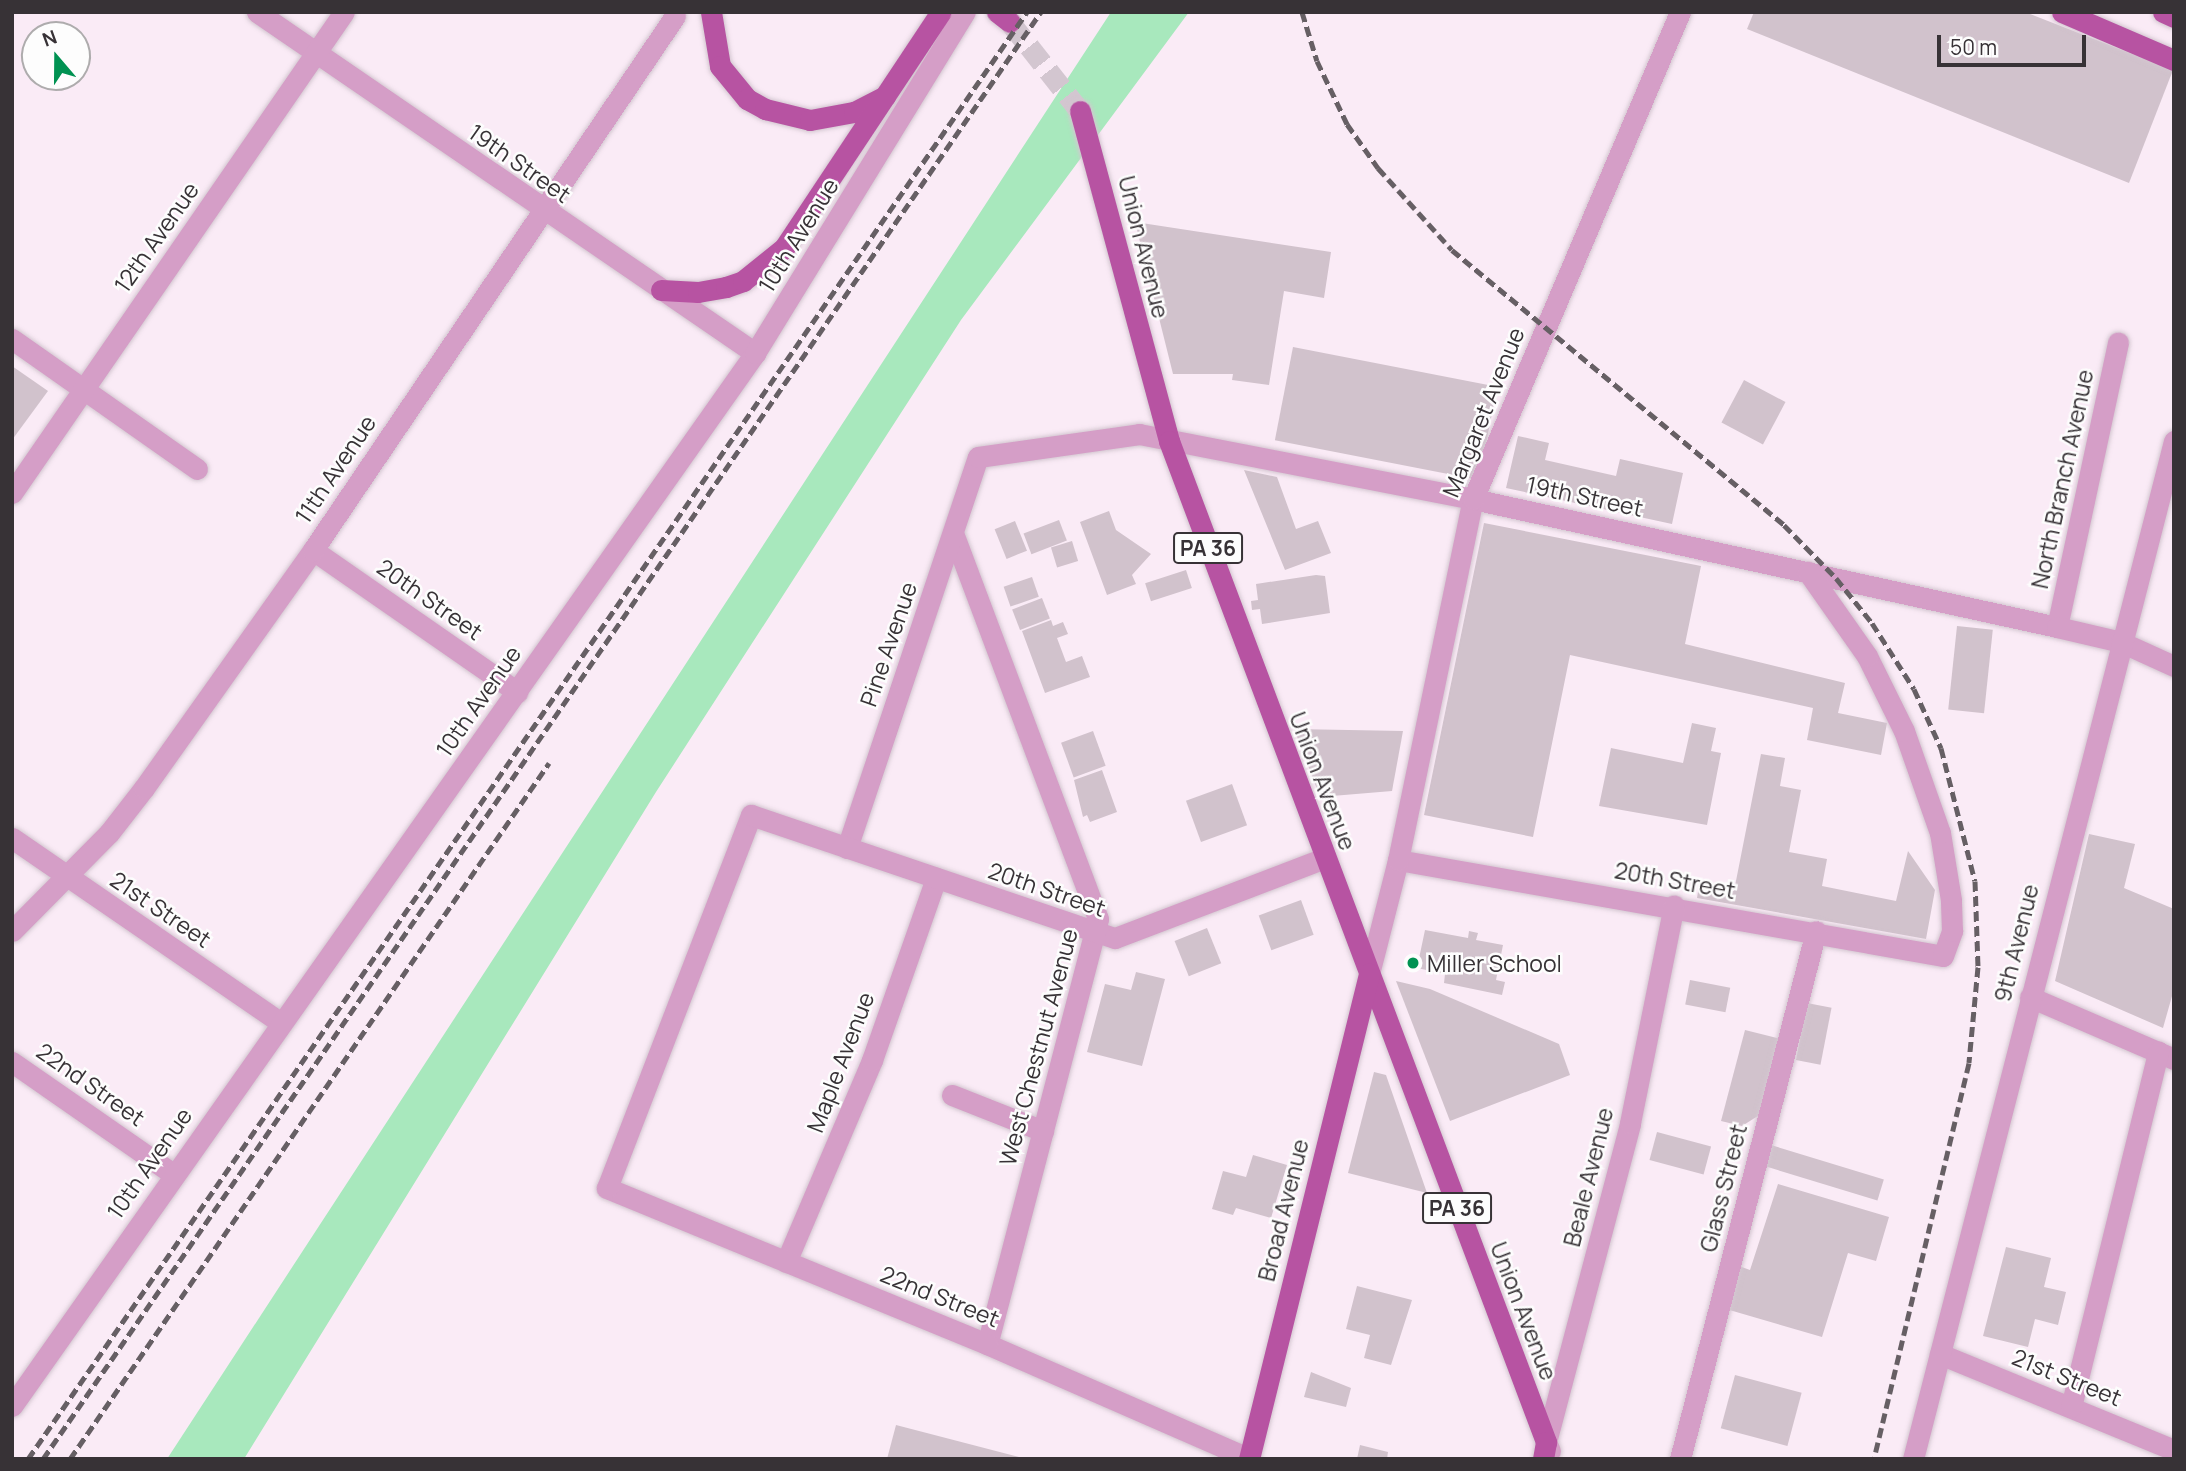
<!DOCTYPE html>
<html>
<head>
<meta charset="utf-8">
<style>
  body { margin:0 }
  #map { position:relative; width:2186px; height:1471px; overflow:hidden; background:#faebf6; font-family:Manrope,sans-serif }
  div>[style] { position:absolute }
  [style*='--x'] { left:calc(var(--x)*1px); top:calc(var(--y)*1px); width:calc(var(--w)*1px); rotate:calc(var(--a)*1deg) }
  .green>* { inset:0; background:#a8e8bd }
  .building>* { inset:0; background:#d1c2cc; transform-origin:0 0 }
  .major-tunnel>* { height:21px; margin-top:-10.5px; transform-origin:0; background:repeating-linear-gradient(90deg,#d3c6d0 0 21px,transparent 0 31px) }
  .roads { filter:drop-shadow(0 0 2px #d3c6d0) drop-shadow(0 0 2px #d3c6d0) }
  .minor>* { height:21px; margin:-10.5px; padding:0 10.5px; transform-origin:10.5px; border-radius:10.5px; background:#d59ec7 }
  .major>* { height:21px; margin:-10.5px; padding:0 10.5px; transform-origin:10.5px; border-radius:10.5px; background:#b753a2 }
  .rail>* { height:5px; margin-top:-2.5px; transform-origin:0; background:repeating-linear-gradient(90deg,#665f64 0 10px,transparent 0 15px) }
  .dots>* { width:19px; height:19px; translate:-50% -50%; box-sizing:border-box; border:4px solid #fdfdfd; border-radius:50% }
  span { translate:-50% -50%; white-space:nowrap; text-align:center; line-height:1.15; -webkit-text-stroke:5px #fdfdfd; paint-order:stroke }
  .shield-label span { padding:2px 5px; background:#fdfdfd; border:2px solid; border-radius:5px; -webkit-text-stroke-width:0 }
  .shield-label { font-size:21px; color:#373236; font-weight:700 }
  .street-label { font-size:23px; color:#373236 }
  .poi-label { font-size:23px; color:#373236 }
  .left { translate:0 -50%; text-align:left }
  .frame { position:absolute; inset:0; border:14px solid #373236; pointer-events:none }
  .north { position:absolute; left:21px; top:21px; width:70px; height:70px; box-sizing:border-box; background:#fdfdfd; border:2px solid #aeacad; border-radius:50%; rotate:340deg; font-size:19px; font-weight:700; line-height:28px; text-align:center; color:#373236 }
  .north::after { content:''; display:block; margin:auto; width:24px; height:32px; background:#009252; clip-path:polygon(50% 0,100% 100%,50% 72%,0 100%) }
  .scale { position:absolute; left:1937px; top:35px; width:149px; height:32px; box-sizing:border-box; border:4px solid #373236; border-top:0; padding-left:9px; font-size:21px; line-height:24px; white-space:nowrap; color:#373236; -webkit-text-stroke:5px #fdfdfd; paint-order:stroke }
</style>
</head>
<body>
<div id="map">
  <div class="green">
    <div style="clip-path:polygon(1111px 12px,1189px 12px,961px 320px,656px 792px,244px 1459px,167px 1459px)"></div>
  </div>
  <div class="building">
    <div style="clip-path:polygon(1754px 12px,2025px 12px,2173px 70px,2129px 183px,1747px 29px)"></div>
    <div style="clip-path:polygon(1135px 222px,1331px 252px,1324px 298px,1284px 291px,1269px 385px,1232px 380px,1233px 374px,1173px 374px)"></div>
    <div style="left:1293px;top:347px;width:208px;height:95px;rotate:11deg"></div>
    <div style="clip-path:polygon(12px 366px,48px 391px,12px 440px)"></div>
    <div style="left:1744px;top:380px;width:47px;height:48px;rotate:28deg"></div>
    <div style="clip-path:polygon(1518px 436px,1549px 443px,1545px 460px,1616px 476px,1620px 459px,1683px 473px,1672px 524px,1506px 488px)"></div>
    <div style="clip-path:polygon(1244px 470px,1277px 477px,1296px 529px,1318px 521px,1331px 553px,1285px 570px)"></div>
    <div style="clip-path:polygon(1109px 511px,1116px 530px,1151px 554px,1132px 575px,1136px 584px,1107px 595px,1080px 522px)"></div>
    <div style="left:1059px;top:520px;width:22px;height:38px;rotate:69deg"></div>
    <div style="left:1015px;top:521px;width:32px;height:22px;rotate:68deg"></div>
    <div style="clip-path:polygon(1484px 523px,1701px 566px,1685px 644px,1845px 683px,1838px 713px,1887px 723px,1881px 755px,1807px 740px,1813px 708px,1570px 655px,1533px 837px,1424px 815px)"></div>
    <div style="left:1072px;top:541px;width:21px;height:22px;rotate:73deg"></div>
    <div style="left:1186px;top:570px;width:19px;height:43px;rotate:72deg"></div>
    <div style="clip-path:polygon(1316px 575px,1325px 576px,1330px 613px,1262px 624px,1260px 609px,1252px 610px,1251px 601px,1258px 600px,1256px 584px)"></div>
    <div style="left:1032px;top:577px;width:21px;height:30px;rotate:71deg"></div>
    <div style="left:1042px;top:598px;width:22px;height:32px;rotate:69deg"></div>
    <div style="clip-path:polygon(1051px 620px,1053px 626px,1063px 622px,1068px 634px,1057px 638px,1066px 662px,1082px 656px,1090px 677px,1045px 693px,1022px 631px)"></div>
    <div style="left:1957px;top:626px;width:36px;height:84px;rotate:6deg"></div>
    <div style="clip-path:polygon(1692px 723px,1716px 728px,1711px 751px,1721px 753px,1707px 825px,1599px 806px,1611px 748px,1683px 763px)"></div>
    <div style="clip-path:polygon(1294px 729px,1403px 731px,1392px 791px,1320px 797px)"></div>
    <div style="left:1093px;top:731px;width:37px;height:34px;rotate:70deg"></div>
    <div style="clip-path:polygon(1761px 754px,1785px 758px,1780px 786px,1801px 790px,1789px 852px,1827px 859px,1822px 886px,1896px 901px,1908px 851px,1935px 890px,1926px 939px,1697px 898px,1699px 885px,1734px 891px)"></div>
    <div style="clip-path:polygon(1102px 770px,1117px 812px,1090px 822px,1087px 815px,1083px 817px,1074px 780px)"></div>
    <div style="left:1232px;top:784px;width:44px;height:49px;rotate:70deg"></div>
    <div style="clip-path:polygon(2089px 834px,2135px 844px,2124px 888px,2174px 909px,2174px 989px,2163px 1028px,2055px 981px)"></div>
    <div style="left:1301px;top:900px;width:37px;height:45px;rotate:70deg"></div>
    <div style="left:1207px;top:928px;width:38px;height:35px;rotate:68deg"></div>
    <div style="clip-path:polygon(1425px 930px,1468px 938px,1469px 931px,1478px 933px,1476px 940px,1503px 945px,1496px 980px,1505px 982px,1502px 995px,1444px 983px,1445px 974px,1417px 968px)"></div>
    <div style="clip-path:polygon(1136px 972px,1165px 979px,1142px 1066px,1087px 1052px,1105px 984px,1131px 990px)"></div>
    <div style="left:1690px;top:980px;width:41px;height:25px;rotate:11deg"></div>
    <div style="clip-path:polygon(1396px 981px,1430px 989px,1559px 1044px,1570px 1075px,1450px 1121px)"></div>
    <div style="left:1807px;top:1003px;width:25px;height:58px;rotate:11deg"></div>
    <div style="clip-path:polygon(1745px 1030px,1781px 1039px,1761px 1114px,1742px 1126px,1721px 1121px)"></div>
    <div style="clip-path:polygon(1374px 1072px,1386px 1075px,1427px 1193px,1348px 1173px)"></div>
    <div style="left:1657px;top:1132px;width:56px;height:29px;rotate:15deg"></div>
    <div style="left:1771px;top:1145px;width:118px;height:22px;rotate:17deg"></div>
    <div style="clip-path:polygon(1253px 1155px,1287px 1165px,1271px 1218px,1236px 1208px,1233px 1215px,1212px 1209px,1223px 1171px,1246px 1177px)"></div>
    <div style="clip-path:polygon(1778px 1184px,1889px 1217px,1876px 1261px,1848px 1253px,1822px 1337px,1726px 1309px,1739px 1266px,1750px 1270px)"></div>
    <div style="clip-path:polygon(2006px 1247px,2051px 1258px,2044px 1287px,2066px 1292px,2058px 1325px,2035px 1319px,2028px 1347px,1983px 1336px)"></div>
    <div style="clip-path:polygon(1357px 1286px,1412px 1300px,1391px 1365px,1364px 1358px,1370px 1335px,1346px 1329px)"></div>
    <div style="clip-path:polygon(1311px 1372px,1351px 1388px,1346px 1407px,1304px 1397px)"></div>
    <div style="left:1735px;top:1375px;width:69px;height:55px;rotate:15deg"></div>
    <div style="clip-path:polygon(896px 1425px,1023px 1458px,1023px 1459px,887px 1459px)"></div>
    <div style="clip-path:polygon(1360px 1445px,1388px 1452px,1387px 1459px,1357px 1459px)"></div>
  </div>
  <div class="major-tunnel">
    <div style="--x:1010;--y:22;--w:113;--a:51.8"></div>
  </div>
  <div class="roads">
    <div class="minor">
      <div style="--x:257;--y:12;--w:604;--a:34.4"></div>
      <div style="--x:12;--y:339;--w:226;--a:35.1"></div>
      <div style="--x:12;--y:493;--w:584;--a:-55.39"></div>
      <div style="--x:953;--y:533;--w:412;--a:69.4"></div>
      <div style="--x:1098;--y:919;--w:439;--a:104.6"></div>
      <div style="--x:313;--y:550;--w:249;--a:34.8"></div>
      <div style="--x:2057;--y:627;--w:291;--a:-77.9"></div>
      <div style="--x:12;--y:838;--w:326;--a:34.5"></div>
      <div style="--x:847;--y:848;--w:412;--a:-71.5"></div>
      <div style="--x:978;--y:457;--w:163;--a:-8.1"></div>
      <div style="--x:1139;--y:434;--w:340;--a:11"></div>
      <div style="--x:1473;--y:499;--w:598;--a:12.36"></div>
      <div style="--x:2057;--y:627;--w:66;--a:13.2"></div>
      <div style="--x:2121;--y:642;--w:58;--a:24.4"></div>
      <div style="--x:1398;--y:860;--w:553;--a:9.99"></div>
      <div style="--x:1943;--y:956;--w:27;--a:-70"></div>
      <div style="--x:1952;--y:931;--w:31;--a:-92"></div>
      <div style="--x:1951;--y:900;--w:68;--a:-99.3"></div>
      <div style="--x:1940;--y:833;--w:108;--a:-109.4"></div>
      <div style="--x:1904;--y:731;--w:84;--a:-116.3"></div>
      <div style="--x:1867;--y:656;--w:103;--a:-125.1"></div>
      <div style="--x:12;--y:931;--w:138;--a:-45.3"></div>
      <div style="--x:109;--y:833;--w:57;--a:-52.1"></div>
      <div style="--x:144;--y:788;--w:292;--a:-54.6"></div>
      <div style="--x:313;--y:550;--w:645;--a:-55.87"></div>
      <div style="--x:1369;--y:974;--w:118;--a:-75.7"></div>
      <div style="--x:1398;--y:860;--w:369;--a:-78.3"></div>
      <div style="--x:1473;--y:499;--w:529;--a:-66.97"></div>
      <div style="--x:2030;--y:997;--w:157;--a:23.3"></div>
      <div style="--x:12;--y:1062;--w:196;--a:34.8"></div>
      <div style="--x:952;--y:1095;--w:98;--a:21.6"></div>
      <div style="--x:786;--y:1262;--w:220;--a:-66.9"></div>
      <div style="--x:872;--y:1060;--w:193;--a:-70.6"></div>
      <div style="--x:1940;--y:1354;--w:253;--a:22.3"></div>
      <div style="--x:12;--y:1406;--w:1289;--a:-54.79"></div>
      <div style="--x:755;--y:353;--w:400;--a:-58.4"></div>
      <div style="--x:2071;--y:1407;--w:366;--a:-76.2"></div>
      <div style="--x:1550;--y:1451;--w:10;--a:-114"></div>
      <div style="--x:1546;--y:1442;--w:330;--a:-75.2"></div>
      <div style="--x:1630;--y:1123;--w:222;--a:-78.6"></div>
      <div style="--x:1250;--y:1459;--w:287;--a:-156.4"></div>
      <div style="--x:987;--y:1344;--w:411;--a:-157.7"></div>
      <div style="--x:607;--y:1188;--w:400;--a:-68.9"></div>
      <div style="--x:751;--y:815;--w:384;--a:18.7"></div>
      <div style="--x:1115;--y:938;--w:224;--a:-20.9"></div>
      <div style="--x:1680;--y:1459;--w:545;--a:-75.56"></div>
      <div style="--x:1913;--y:1459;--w:1051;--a:-75.62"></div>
    </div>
    <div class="major">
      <div style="--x:711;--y:12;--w:55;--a:80.5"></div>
      <div style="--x:720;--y:66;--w:43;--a:50.7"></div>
      <div style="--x:747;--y:99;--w:21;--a:29"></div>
      <div style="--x:765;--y:109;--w:46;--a:13.7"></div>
      <div style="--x:810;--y:120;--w:45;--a:-10.3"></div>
      <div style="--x:854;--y:112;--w:35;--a:-27"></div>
      <div style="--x:997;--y:12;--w:16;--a:38"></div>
      <div style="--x:2062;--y:12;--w:122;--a:23.2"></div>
      <div style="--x:2163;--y:12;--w:12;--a:24"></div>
      <div style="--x:1080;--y:111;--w:342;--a:74.9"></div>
      <div style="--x:1169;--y:441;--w:1070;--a:69.36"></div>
      <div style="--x:1546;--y:1442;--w:17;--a:100"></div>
      <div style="--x:661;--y:290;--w:37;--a:3"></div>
      <div style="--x:698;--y:292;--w:28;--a:-10"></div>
      <div style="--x:726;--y:287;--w:18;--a:-19"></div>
      <div style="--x:743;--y:281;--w:53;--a:-38.8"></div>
      <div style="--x:784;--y:248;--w:283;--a:-56.4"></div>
      <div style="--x:1249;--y:1459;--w:500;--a:-76.1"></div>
    </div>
  </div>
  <div class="rail">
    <div style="--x:1302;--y:12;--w:51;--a:73"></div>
    <div style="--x:1317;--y:61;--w:70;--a:64.5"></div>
    <div style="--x:1347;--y:124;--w:54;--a:54.8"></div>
    <div style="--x:1378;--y:168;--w:110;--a:47.9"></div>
    <div style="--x:1452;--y:250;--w:431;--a:39.6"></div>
    <div style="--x:1784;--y:525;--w:74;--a:45.5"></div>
    <div style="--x:1836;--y:578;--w:58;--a:51.3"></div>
    <div style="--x:1872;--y:623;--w:78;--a:57.5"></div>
    <div style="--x:1914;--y:689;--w:65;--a:65.4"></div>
    <div style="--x:1941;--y:748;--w:137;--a:75.7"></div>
    <div style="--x:1975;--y:881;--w:86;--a:88"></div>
    <div style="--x:1978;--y:967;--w:96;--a:95.4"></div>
    <div style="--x:1969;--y:1063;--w:407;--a:103.5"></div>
    <div style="--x:28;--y:1459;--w:1758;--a:-55.38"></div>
    <div style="--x:43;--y:1459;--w:1758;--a:-55.41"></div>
    <div style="--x:70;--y:1459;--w:845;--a:-55.46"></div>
  </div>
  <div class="dots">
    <div style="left:1413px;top:963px;background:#009252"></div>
  </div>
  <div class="shield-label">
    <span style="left:1208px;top:548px">PA 36</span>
    <span style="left:1457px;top:1208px">PA 36</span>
  </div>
  <div class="street-label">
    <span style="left:520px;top:163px;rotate:35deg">19th Street</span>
    <span style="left:798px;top:235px;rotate:-58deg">10th Avenue</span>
    <span style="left:156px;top:237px;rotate:-55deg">12th Avenue</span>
    <span style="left:1144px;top:247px;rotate:76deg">Union Avenue</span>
    <span style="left:1483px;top:412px;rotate:-68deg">Margaret Avenue</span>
    <span style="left:335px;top:469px;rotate:-56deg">11th Avenue</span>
    <span style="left:2062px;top:479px;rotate:-78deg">North Branch Avenue</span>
    <span style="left:1585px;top:496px;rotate:12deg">19th Street</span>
    <span style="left:430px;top:599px;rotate:35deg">20th Street</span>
    <span style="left:888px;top:644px;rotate:-71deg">Pine Avenue</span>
    <span style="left:478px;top:701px;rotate:-55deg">10th Avenue</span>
    <span style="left:1323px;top:781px;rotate:69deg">Union Avenue</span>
    <span style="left:1675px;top:880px;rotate:10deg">20th Street</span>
    <span style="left:1047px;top:889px;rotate:19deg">20th Street</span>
    <span style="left:161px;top:909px;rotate:34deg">21st Street</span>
    <span style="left:2016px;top:943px;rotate:-76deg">9th Avenue</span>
    <span style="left:1038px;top:1047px;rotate:-75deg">West Chestnut Avenue</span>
    <span style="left:840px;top:1062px;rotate:-69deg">Maple Avenue</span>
    <span style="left:91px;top:1084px;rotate:35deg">22nd Street</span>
    <span style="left:149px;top:1163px;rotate:-55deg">10th Avenue</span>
    <span style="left:1588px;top:1177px;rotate:-76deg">Beale Avenue</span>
    <span style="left:1723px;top:1188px;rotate:-76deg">Glass Street</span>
    <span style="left:1283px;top:1210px;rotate:-76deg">Broad Avenue</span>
    <span style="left:940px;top:1296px;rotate:22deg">22nd Street</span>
    <span style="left:1524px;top:1311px;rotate:69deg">Union Avenue</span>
    <span style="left:2067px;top:1377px;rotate:22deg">21st Street</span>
  </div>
  <div class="poi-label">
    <span class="left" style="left:1427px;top:963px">Miller School</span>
  </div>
  <div class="frame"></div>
  <div class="north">N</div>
  <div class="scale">50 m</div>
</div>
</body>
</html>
